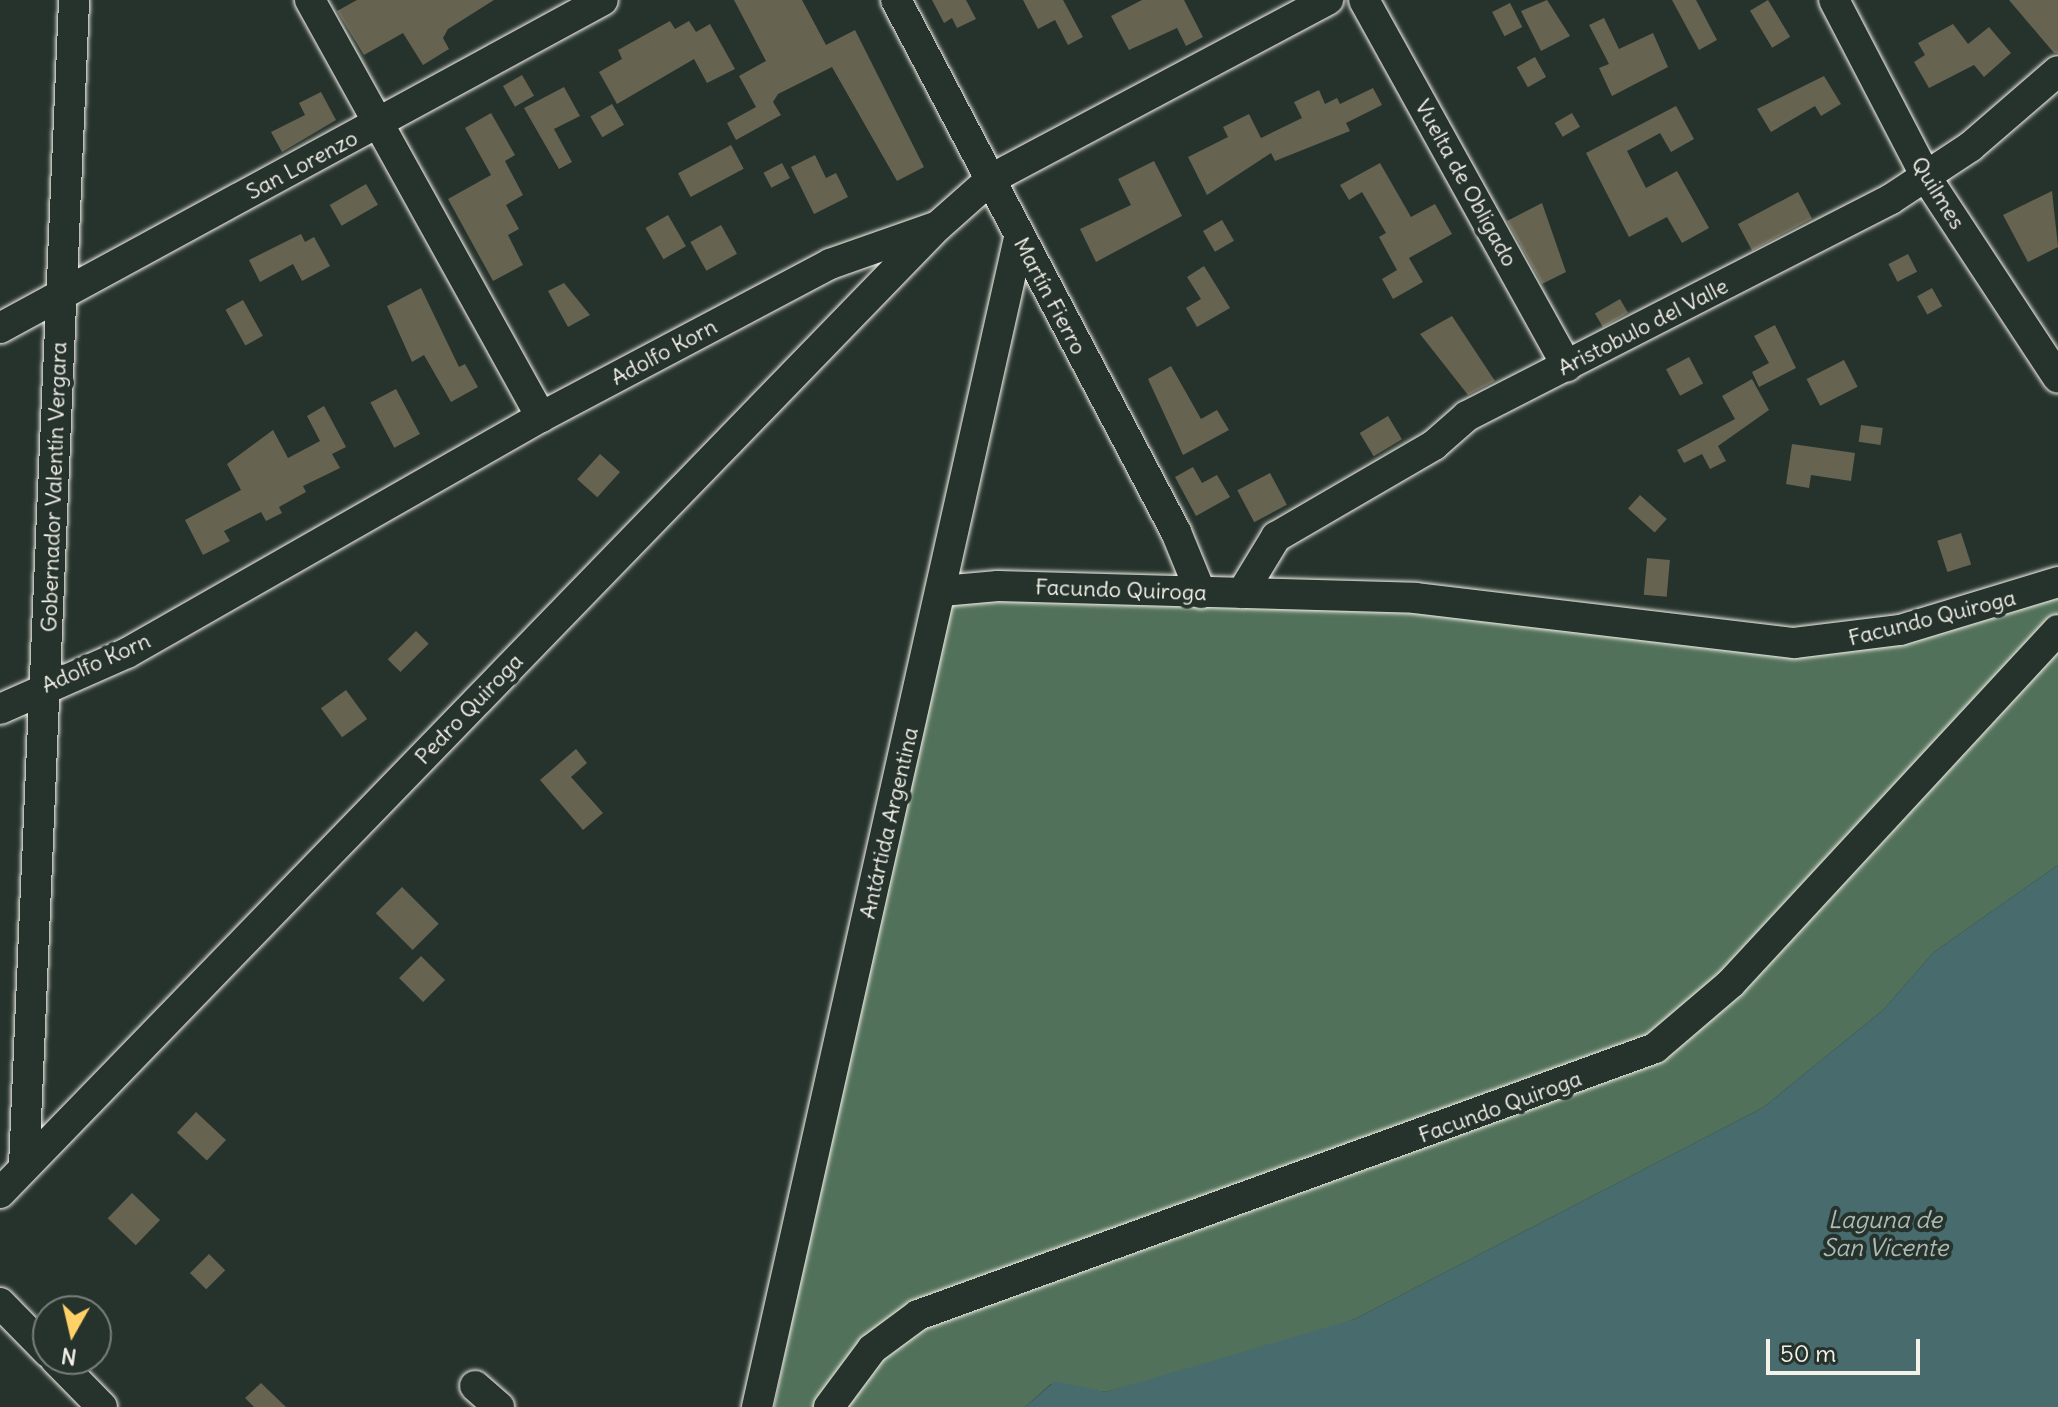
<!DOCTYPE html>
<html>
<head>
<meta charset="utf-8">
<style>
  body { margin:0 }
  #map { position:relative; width:2058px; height:1407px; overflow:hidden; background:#26332d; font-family:Delius,sans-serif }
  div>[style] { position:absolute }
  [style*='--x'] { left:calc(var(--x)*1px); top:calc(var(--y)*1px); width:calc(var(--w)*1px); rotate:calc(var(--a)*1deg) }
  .green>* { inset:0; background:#52715a }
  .water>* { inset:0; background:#486b6e }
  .building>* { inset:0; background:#666350; transform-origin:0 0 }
  .roads { filter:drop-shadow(0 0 2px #f4f1e8) drop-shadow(0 0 2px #f4f1e8) }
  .minor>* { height:30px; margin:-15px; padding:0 15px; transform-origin:15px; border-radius:15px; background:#26332d }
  span { translate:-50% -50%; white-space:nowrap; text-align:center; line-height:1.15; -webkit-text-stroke:8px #26332d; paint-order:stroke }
  .street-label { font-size:22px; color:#f4f1e8 }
  .water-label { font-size:24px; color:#afbbb7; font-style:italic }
  .north { position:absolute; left:32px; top:1295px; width:80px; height:80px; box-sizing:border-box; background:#26332d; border:2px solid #787f78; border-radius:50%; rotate:188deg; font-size:22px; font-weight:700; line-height:32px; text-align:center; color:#f4f1e8 }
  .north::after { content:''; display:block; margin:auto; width:28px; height:36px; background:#ffd166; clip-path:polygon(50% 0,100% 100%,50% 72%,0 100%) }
  .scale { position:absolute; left:1766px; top:1339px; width:154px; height:36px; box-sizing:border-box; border:4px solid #f4f1e8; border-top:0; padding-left:10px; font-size:24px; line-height:28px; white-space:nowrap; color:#f4f1e8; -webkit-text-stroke:6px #26332d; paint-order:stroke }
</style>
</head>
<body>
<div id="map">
  <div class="green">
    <div style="clip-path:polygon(2058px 582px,2058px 865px,1934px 952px,1883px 1010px,1764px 1107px,1355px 1319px,1287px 1344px,1106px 1392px,1051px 1384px,1025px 1407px,774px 1407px,942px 591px,1201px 593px,1794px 643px)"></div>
  </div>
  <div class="water">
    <div style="clip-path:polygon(2058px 865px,2058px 1407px,1025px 1407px,1055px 1381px,1106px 1392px,1355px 1319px,1764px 1107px,1883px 1010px,1934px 952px)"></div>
  </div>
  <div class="building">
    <div style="clip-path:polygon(357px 0,494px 0,448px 29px,443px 38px,449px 49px,423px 65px,403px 33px,364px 55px,337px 11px)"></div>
    <div style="clip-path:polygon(734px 0,802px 0,826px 45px,855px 30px,924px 167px,897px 181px,832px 67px,778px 94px,773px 102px,781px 115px,736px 140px,727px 123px,756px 107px,739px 76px,766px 61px)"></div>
    <div style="clip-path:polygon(932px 0,966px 0,976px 19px,957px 28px,952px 18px,944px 23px)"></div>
    <div style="clip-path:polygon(1023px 0,1063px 0,1083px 37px,1068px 45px,1055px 20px,1038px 29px)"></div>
    <div style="clip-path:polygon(1142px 0,1184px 0,1203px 37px,1186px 46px,1177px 28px,1129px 50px,1111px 16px)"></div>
    <div style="clip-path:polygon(1547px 0,1570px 36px,1541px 51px,1521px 11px)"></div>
    <div style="clip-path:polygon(1672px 0,1696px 0,1717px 40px,1699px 50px)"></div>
    <div style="left:1768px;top:0;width:43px;height:21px;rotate:59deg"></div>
    <div style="clip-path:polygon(2009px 0,2058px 0,2058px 53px,2054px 53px)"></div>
    <div style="left:1510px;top:3px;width:27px;height:20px;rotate:63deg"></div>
    <div style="clip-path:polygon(1604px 18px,1619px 49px,1653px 33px,1668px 67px,1612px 96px,1599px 68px,1609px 64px,1589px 25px)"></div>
    <div style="clip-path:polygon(670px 21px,675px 29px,689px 21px,696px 32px,710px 24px,735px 69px,707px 83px,694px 59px,617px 104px,599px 72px,622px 59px,618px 50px)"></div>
    <div style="clip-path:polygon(1953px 24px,1968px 44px,1989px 27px,2011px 53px,1984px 77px,1974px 65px,1929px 88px,1914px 62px,1925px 55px,1918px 43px)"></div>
    <div style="left:1535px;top:57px;width:23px;height:21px;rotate:61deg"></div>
    <div style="left:522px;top:75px;width:24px;height:22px;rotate:60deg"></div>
    <div style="clip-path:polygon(1824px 76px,1841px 104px,1821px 116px,1815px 106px,1771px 132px,1757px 109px)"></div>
    <div style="clip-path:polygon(564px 87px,580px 116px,554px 129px,572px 162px,559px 169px,524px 108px)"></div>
    <div style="clip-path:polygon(1373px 88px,1382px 105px,1346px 123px,1350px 131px,1275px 161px,1271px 153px,1207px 195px,1188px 157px,1228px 137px,1223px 127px,1249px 114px,1261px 138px,1302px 118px,1294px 102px,1319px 90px,1325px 104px,1337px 98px,1340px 104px)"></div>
    <div style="clip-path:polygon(321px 92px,336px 120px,282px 152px,271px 132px,305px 115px,299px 103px)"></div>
    <div style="left:612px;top:104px;width:24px;height:25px;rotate:60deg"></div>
    <div style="clip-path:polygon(1676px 106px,1694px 139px,1671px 152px,1660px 133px,1627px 151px,1646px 188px,1677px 171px,1709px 228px,1682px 243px,1667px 217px,1629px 237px,1586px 153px)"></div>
    <div style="clip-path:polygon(491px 113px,515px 155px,505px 161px,523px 195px,506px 205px,519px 229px,508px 235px,523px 265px,493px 281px,448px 199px,491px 175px,465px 128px)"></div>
    <div style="left:1572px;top:113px;width:16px;height:20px;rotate:60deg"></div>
    <div style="left:731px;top:145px;width:27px;height:60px;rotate:62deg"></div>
    <div style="clip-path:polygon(815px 155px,826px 178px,836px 173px,848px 197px,814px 214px,791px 167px)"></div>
    <div style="clip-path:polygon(1154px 161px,1182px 216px,1096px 262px,1080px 229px,1131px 205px,1118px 179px)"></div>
    <div style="left:782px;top:163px;width:17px;height:21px;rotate:62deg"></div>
    <div style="clip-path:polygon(1380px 163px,1411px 217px,1435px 204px,1452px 234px,1409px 258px,1423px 282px,1393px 299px,1382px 279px,1397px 270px,1379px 237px,1386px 233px,1362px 192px,1349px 200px,1340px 185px)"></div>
    <div style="left:366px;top:184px;width:24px;height:42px;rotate:60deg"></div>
    <div style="clip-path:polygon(2052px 191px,2058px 247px,2028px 262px,2003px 215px)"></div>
    <div style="left:1798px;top:192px;width:30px;height:68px;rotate:62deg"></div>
    <div style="clip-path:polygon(1542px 203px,1566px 272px,1542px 284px,1507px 221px)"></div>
    <div style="left:668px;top:215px;width:36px;height:26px;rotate:60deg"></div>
    <div style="left:1222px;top:220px;width:24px;height:22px;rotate:60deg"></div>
    <div style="left:721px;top:225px;width:33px;height:35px;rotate:61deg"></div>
    <div style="clip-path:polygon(301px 234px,305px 242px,314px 237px,330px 266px,302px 281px,293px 264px,260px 282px,249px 260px)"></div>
    <div style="left:1908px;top:254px;width:20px;height:22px;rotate:63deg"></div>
    <div style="clip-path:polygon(1204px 266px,1230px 308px,1197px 327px,1186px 308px,1201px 299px,1187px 277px)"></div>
    <div style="clip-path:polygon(564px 283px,590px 315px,568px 327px,548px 291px)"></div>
    <div style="clip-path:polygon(421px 288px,459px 367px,465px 364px,478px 387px,451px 402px,424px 355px,412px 362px,387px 306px)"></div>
    <div style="left:1932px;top:288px;width:21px;height:17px;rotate:61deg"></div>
    <div style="left:1620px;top:299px;width:16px;height:29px;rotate:60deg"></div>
    <div style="left:243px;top:300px;width:41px;height:20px;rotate:61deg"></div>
    <div style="clip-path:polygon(1452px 316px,1495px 381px,1468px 395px,1420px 334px)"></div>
    <div style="clip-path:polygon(1775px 325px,1796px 368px,1759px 387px,1752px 372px,1769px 363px,1754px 336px)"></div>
    <div style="left:1689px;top:357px;width:30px;height:26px;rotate:62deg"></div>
    <div style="left:1844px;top:360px;width:30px;height:42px;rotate:63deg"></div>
    <div style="clip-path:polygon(1171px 366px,1201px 419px,1217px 410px,1229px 430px,1183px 455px,1148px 379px)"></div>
    <div style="clip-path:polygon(1752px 379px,1769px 410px,1718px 446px,1726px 461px,1710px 469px,1702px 454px,1684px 463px,1677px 450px,1735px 419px,1722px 396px)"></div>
    <div style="left:396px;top:389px;width:51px;height:29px;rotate:62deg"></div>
    <div style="clip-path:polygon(324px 406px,346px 447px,332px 454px,340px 468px,303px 486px,306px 492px,279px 507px,282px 513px,266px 521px,261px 512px,224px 531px,230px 541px,203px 555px,185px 520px,241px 490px,227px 464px,273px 430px,288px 458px,320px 441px,307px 416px)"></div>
    <div style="left:1388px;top:416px;width:27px;height:33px;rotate:59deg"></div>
    <div style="left:1861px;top:425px;width:22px;height:17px;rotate:8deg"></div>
    <div style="clip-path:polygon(1792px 444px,1855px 453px,1851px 481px,1811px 475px,1809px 488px,1786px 484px)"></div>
    <div style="left:600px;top:454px;width:27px;height:34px;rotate:42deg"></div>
    <div style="clip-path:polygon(1193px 467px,1202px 483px,1217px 475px,1230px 497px,1196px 516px,1175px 477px)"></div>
    <div style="left:1270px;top:473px;width:36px;height:37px;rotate:62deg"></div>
    <div style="left:1640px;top:495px;width:36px;height:18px;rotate:42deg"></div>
    <div style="left:1961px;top:533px;width:33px;height:25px;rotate:72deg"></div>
    <div style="left:1647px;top:558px;width:23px;height:37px;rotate:5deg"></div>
    <div style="left:416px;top:631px;width:18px;height:40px;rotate:45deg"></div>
    <div style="left:346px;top:690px;width:36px;height:31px;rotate:54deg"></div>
    <div style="clip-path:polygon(576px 749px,587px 763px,571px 777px,603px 813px,583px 830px,540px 780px)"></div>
    <div style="left:402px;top:887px;width:52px;height:37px;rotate:45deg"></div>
    <div style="left:421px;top:956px;width:34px;height:31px;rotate:45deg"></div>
    <div style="left:196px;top:1112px;width:41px;height:28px;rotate:43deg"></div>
    <div style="left:132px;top:1193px;width:39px;height:35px;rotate:44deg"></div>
    <div style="left:209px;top:1254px;width:23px;height:27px;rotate:45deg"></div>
    <div style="clip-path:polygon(261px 1383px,286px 1407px,254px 1407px,245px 1398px)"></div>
  </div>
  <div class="roads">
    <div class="minor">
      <div style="--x:310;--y:0;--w:477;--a:61"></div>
      <div style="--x:896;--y:0;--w:601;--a:62.24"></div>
      <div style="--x:1176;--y:532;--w:66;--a:67.7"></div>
      <div style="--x:1364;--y:0;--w:419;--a:61"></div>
      <div style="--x:1834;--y:0;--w:199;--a:62.5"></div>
      <div style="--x:1926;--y:177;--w:240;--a:56.7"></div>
      <div style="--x:0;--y:328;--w:686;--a:-28.54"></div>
      <div style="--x:942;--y:591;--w:56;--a:-5.1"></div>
      <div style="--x:998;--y:586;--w:417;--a:1.6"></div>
      <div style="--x:1415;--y:598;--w:382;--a:6.8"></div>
      <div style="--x:1794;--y:643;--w:107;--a:-7"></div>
      <div style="--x:1900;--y:630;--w:165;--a:-16.9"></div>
      <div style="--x:1242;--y:593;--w:66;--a:-58.7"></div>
      <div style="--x:1276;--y:537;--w:183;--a:-30.2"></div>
      <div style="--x:1434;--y:445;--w:44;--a:-41.3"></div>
      <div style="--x:1467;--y:416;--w:476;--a:-27.1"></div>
      <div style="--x:1891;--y:199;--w:95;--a:-33.4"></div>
      <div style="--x:1970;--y:147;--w:116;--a:-40.8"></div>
      <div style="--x:0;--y:709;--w:139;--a:-23.8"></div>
      <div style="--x:127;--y:653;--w:477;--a:-29.7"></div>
      <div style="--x:541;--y:417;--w:327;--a:-27.9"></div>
      <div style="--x:830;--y:264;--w:114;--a:-19.4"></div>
      <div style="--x:938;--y:226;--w:71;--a:-41.6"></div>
      <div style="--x:991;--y:179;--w:382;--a:-28"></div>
      <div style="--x:24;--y:1166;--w:1167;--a:-87.54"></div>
      <div style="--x:0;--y:1193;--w:1342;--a:-45.88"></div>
      <div style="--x:0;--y:1303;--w:69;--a:45.6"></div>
      <div style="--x:55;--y:1359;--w:67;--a:45.6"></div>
      <div style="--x:475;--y:1386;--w:32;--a:41"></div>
      <div style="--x:757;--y:1407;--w:1198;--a:-77.37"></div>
      <div style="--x:829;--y:1407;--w:72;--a:-53.4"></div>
      <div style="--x:872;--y:1349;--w:57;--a:-36.5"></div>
      <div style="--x:918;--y:1315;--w:784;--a:-19.91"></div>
      <div style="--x:1655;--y:1048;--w:100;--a:-40.5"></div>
      <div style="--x:1731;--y:983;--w:481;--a:-47.2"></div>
    </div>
  </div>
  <div class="street-label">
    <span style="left:302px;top:165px;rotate:-28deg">San Lorenzo</span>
    <span style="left:1466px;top:183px;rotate:61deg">Vuelta de Obligado</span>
    <span style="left:1938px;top:193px;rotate:58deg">Quilmes</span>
    <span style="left:1050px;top:296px;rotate:62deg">Martín Fierro</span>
    <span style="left:1643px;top:327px;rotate:-27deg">Aristobulo del Valle</span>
    <span style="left:664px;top:352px;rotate:-28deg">Adolfo Korn</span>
    <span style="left:54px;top:487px;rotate:-88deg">Gobernador Valentín Vergara</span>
    <span style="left:1121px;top:590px;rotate:2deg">Facundo Quiroga</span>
    <span style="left:1932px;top:618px;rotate:-14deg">Facundo Quiroga</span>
    <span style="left:96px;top:663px;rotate:-24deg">Adolfo Korn</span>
    <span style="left:469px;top:709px;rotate:-46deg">Pedro Quiroga</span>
    <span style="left:889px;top:823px;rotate:-77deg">Antártida Argentina</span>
    <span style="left:1500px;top:1107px;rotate:-20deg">Facundo Quiroga</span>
  </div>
  <div class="water-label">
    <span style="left:1885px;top:1234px">Laguna de<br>San Vicente</span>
  </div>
  <div class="north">N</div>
  <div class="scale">50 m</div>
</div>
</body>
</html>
